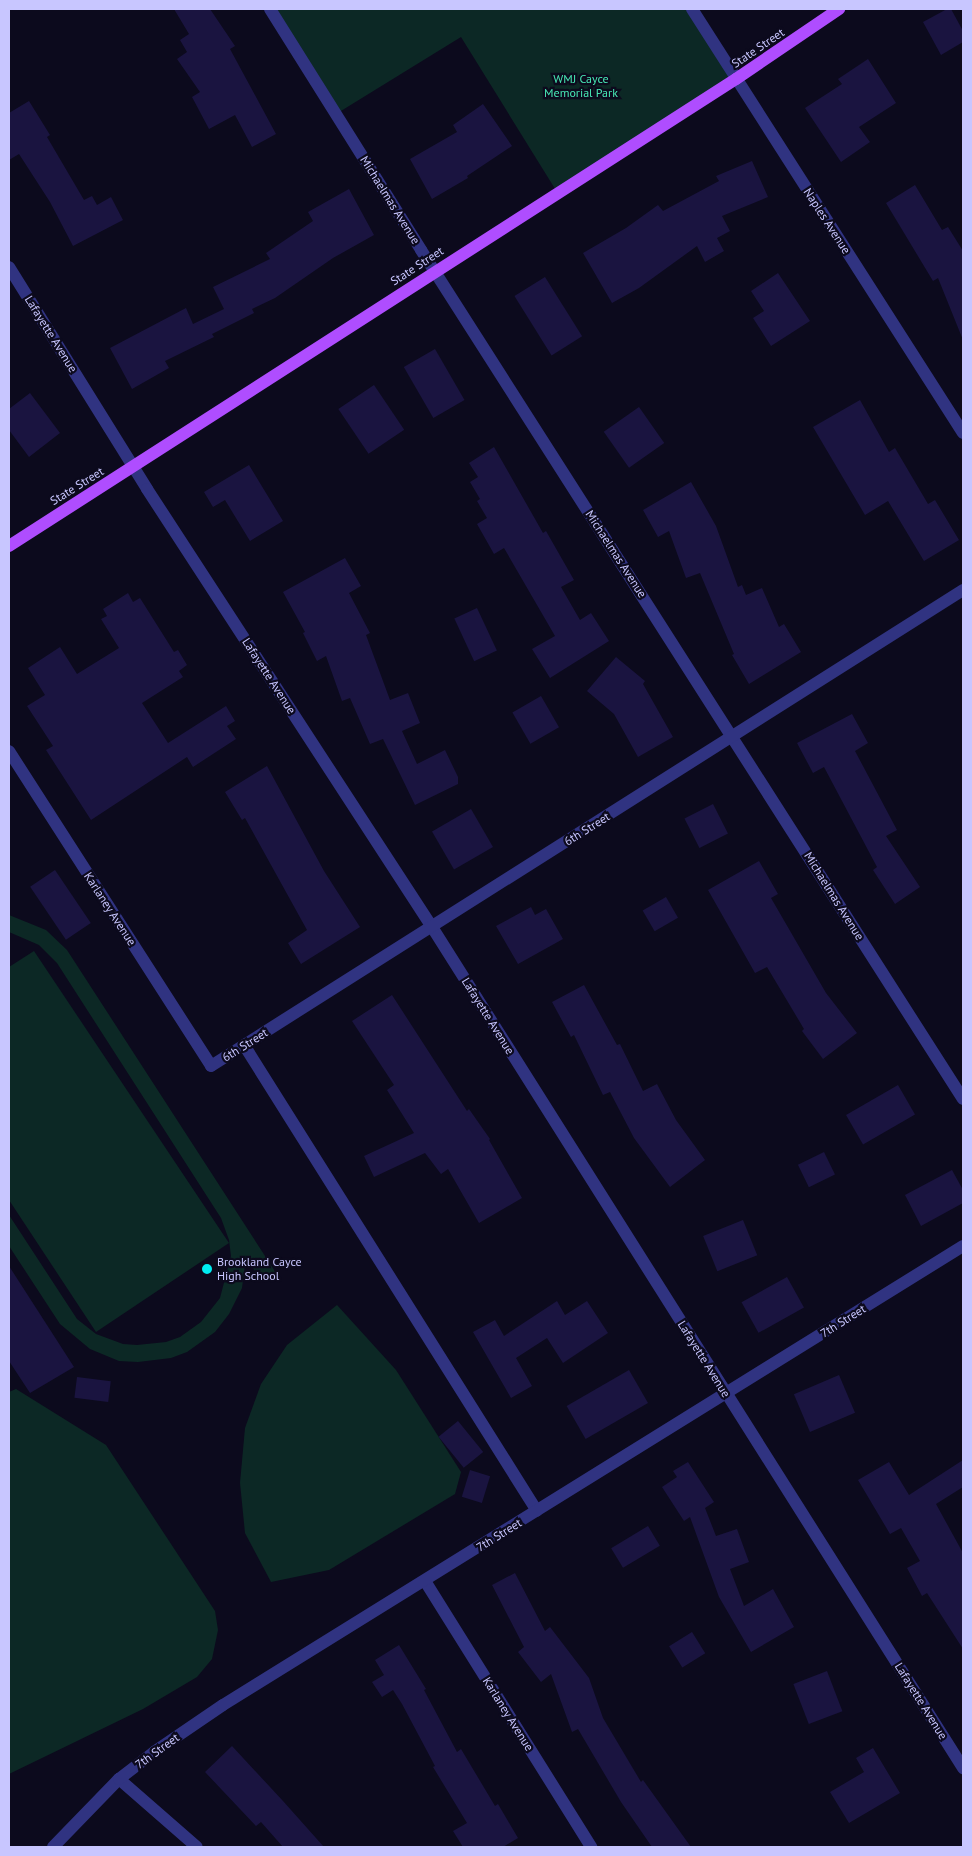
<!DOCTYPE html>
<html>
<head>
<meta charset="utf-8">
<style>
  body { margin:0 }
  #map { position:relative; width:972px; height:1856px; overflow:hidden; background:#0c0a1d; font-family:"PT Sans",sans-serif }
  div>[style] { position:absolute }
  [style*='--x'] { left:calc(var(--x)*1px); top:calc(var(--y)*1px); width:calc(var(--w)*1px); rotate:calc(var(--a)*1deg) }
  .green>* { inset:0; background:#0c2825 }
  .building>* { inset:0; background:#1a1440; transform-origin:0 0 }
  .minor>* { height:12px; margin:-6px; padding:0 6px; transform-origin:6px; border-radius:6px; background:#303381 }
  .major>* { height:12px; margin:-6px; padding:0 6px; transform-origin:6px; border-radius:6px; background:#af4dff }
  .dots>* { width:14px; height:14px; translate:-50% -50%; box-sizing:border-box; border:2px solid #0c0a1d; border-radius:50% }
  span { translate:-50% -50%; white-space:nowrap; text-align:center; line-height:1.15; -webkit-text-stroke:4.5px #0c0a1d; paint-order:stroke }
  .street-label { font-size:12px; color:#c8c6ff }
  .park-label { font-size:12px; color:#48e9b5 }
  .poi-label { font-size:12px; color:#c8c6ff }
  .left { translate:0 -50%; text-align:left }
  .frame { position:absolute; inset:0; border:10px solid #c8c6ff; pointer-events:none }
</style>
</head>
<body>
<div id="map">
  <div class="green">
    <div style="clip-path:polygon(270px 9px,692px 9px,736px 79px,557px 192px,461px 37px,336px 114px)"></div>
    <div style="clip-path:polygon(9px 915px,46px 930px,67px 950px,276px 1273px,262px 1282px,246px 1257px,242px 1288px,229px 1314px,215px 1332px,187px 1352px,171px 1358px,138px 1362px,119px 1361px,90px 1349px,60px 1324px,9px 1246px,9px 1215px,77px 1319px,96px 1334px,123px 1344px,137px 1345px,166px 1342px,180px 1337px,201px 1322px,220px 1298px,231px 1256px,229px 1240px,221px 1218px,57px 963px,39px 945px,9px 932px)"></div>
    <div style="clip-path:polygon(34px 951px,229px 1243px,96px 1332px,9px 1200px,9px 967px)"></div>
    <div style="clip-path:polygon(337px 1305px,396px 1370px,461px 1472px,455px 1494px,329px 1570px,271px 1582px,245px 1533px,240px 1483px,245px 1428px,261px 1384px,287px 1345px)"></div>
    <div style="clip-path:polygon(16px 1389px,106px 1445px,215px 1611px,218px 1630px,212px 1659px,197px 1677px,143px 1709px,9px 1774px,9px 1392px)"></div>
  </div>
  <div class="building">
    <div style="clip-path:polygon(174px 9px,210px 9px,235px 46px,230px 49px,276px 134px,252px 147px,235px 115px,209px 129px,192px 97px,200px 92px,177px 59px,187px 52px,180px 40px,189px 34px)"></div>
    <div style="clip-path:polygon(947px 9px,951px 9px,963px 31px,963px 42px,941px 55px,923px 22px)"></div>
    <div style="clip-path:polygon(868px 59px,896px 103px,859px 127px,870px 142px,841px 162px,805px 108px,842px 84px,838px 79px)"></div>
    <div style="clip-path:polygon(29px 101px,50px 135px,47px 137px,84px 200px,92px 196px,97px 205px,111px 197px,123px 220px,73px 246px,50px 202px,19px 154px,9px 160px,9px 113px)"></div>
    <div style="clip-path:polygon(483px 104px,512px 146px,467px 176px,468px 178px,432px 199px,410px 159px,457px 132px,453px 125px)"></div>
    <div style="clip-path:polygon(752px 161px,768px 197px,722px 216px,730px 231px,717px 238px,724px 251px,705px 262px,697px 246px,639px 288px,612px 303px,583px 253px,626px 228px,658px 205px,663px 211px,719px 181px,716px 176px)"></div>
    <div style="clip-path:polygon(915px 185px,942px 230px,948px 227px,963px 251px,963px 340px,938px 278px,933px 281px,886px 203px)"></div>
    <div style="clip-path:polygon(349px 189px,374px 235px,333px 258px,275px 298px,252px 309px,254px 313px,212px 334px,214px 337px,165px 361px,169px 368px,132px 389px,110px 348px,186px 308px,193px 324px,224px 309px,213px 287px,270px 259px,266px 253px,313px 221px,308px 212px)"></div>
    <div style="clip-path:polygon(778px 273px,810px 321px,771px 346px,753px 318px,764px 311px,751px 291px)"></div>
    <div style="left:545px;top:277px;width:70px;height:36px;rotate:58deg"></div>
    <div style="left:435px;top:349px;width:59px;height:36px;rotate:60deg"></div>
    <div style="left:374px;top:385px;width:54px;height:43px;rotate:56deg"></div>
    <div style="clip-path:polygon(30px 393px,60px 433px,29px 457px,9px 430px,9px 409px)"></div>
    <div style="clip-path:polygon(860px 400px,889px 452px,895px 448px,928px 504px,935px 500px,959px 540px,924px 561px,888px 501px,865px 515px,813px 427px)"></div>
    <div style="left:639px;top:407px;width:44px;height:43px;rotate:55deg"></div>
    <div style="clip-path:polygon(494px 447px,543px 533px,546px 531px,574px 580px,561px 587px,580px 620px,591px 613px,609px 641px,550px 678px,532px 649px,555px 636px,504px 548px,494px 554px,477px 524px,487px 518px,477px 501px,480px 499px,470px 482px,478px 477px,469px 463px)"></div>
    <div style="clip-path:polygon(249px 465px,283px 521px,250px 541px,225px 500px,213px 507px,204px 492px)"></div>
    <div style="clip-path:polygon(691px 482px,716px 526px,738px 587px,742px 585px,746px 595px,762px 588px,779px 627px,784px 624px,801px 652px,749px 684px,732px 655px,734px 654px,700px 573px,686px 578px,669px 531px,658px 537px,643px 510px)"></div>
    <div style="clip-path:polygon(345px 558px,361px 586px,349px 593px,370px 633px,366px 635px,390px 700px,408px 693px,420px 723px,402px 731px,417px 764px,445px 750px,458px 777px,458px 784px,415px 805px,383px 739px,370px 744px,350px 698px,342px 701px,326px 656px,317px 661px,303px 633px,305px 632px,283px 592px)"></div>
    <div style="clip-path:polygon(128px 593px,133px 602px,140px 598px,174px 652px,178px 650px,187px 665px,179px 671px,183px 677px,142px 703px,168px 743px,226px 706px,235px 721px,227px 726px,236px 739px,193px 767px,187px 757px,91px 820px,46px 750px,53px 746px,27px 706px,45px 695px,28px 668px,60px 647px,77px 674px,119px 648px,101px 619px,107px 616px,103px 609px)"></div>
    <div style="left:477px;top:608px;width:47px;height:25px;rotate:65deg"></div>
    <div style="clip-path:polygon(616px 657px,645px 681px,643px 684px,673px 737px,638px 757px,614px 714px,587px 691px)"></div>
    <div style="left:541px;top:696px;width:36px;height:33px;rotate:60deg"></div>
    <div style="clip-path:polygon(852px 714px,868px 743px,855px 751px,897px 830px,886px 836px,920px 887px,895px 904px,873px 870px,877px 867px,824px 767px,813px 773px,797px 743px)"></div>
    <div style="clip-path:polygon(267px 766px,324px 871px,360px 927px,301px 964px,288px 943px,307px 930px,245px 818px,242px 820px,225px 792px)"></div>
    <div style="left:713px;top:804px;width:33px;height:32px;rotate:63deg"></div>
    <div style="left:471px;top:809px;width:44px;height:45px;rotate:60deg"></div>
    <div style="clip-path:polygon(759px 861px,778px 894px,771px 898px,826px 993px,857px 1033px,823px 1059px,802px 1031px,804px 1029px,767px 967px,755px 973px,708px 890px)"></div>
    <div style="left:55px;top:870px;width:64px;height:30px;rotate:56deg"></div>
    <div style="left:666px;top:897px;width:24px;height:27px;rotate:60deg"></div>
    <div style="clip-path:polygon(531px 907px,535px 915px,546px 909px,563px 939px,518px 964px,496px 926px)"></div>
    <div style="clip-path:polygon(584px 985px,617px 1045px,620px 1044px,643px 1091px,657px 1084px,676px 1120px,705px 1160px,670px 1187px,634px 1138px,610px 1092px,603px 1095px,574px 1035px,571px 1037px,552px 1002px)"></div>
    <div style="clip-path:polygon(392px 995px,467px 1111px,469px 1109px,490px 1139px,489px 1140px,522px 1198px,479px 1223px,448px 1169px,441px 1174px,425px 1153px,374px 1177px,364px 1156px,414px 1133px,387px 1090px,394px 1085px,352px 1021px)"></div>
    <div style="left:898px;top:1085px;width:34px;height:60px;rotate:60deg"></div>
    <div style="left:824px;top:1152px;width:25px;height:29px;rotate:64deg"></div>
    <div style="clip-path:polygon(952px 1170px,963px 1190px,963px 1203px,921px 1226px,905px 1195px)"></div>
    <div style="left:743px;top:1220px;width:38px;height:43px;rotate:68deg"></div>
    <div style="clip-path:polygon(9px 1266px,74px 1367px,30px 1393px,9px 1361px)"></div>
    <div style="left:787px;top:1277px;width:35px;height:52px;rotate:61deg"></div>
    <div style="clip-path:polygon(557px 1301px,565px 1315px,587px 1301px,608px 1333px,563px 1363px,547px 1338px,516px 1358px,532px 1386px,511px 1398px,473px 1332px,495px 1320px,504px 1336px)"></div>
    <div style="left:629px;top:1370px;width:38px;height:72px;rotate:60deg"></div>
    <div style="left:839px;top:1375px;width:41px;height:49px;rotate:67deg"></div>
    <div style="left:77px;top:1377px;width:34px;height:21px;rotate:7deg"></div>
    <div style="left:458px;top:1421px;width:40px;height:25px;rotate:51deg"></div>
    <div style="clip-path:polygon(963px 1460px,963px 1487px,936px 1504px,963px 1553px,963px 1649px,927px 1593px,922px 1596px,907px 1568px,920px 1561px,901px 1528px,890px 1534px,858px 1480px,889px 1462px,909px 1495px)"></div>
    <div style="clip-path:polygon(688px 1462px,714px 1502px,705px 1508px,716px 1536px,737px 1529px,749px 1562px,730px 1569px,744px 1606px,773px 1589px,794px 1627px,751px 1652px,719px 1597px,690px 1517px,684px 1521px,662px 1487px,677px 1477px,673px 1471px)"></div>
    <div style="left:470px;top:1470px;width:21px;height:28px;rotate:17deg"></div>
    <div style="left:648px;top:1526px;width:23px;height:43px;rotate:59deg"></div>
    <div style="clip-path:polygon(515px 1573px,545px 1631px,550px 1627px,589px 1678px,603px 1718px,641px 1782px,643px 1780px,691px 1847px,652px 1847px,621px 1802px,578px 1729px,572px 1732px,551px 1674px,541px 1682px,518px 1652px,524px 1647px,492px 1585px)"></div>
    <div style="left:692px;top:1632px;width:25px;height:27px;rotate:58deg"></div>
    <div style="clip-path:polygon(399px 1645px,426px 1689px,424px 1690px,457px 1752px,461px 1749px,495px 1806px,498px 1804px,518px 1838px,503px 1847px,463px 1847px,453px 1831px,467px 1823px,433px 1767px,435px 1766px,402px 1704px,393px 1690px,382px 1697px,372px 1682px,384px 1675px,375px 1660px)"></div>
    <div style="left:827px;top:1671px;width:43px;height:36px;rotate:69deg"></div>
    <div style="clip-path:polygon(232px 1746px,283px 1801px,324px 1847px,283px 1847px,261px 1822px,256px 1826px,205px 1772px)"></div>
    <div style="clip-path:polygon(873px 1748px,900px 1793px,849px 1823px,830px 1792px,864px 1772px,856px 1758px)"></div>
  </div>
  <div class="minor">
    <div style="--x:270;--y:9;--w:284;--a:57.9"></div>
    <div style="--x:421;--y:250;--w:1007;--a:57.45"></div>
    <div style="--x:692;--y:9;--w:503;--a:57.42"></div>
    <div style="--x:9;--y:267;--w:261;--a:58.1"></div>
    <div style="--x:147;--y:489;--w:523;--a:56.95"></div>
    <div style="--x:432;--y:927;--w:995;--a:57.73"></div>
    <div style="--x:9;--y:751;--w:374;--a:57.3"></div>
    <div style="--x:211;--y:1066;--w:890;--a:-32.33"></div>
    <div style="--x:244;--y:1045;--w:550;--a:57.84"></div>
    <div style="--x:425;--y:1581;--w:314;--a:58"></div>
    <div style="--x:119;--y:1779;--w:103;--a:41.1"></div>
    <div style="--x:53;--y:1847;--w:95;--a:-45.9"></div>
    <div style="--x:119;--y:1779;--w:44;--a:-37.6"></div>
    <div style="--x:154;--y:1752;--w:83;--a:-34.3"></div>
    <div style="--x:223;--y:1705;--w:871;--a:-31.81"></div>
  </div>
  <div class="major">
    <div style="--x:9;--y:546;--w:864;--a:-32.72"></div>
    <div style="--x:736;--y:79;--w:125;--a:-34.2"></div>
  </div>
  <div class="dots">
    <div style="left:207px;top:1269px;background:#00ebf1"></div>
  </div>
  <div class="street-label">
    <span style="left:758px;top:48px;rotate:-34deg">State Street</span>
    <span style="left:390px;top:200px;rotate:58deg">Michaelmas Avenue</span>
    <span style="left:827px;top:221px;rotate:57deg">Naples Avenue</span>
    <span style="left:417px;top:266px;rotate:-33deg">State Street</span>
    <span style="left:51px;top:334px;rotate:58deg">Lafayette Avenue</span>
    <span style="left:77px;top:486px;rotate:-32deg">State Street</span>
    <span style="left:616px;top:554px;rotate:57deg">Michaelmas Avenue</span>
    <span style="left:269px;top:676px;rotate:57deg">Lafayette Avenue</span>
    <span style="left:587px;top:829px;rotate:-32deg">6th Street</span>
    <span style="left:834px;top:896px;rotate:58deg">Michaelmas Avenue</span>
    <span style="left:110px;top:909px;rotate:57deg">Karlaney Avenue</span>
    <span style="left:488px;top:1016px;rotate:58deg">Lafayette Avenue</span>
    <span style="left:245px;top:1045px;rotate:-32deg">6th Street</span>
    <span style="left:843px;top:1321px;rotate:-32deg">7th Street</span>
    <span style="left:704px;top:1359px;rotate:58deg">Lafayette Avenue</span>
    <span style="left:499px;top:1535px;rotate:-32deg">7th Street</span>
    <span style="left:921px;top:1701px;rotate:58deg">Lafayette Avenue</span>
    <span style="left:508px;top:1714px;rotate:58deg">Karlaney Avenue</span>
    <span style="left:157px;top:1751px;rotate:-36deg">7th Street</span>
  </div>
  <div class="park-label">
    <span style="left:581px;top:86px">WMJ Cayce<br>Memorial Park</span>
  </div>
  <div class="poi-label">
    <span class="left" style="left:217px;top:1269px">Brookland Cayce<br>High School</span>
  </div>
  <div class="frame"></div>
</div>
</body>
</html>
